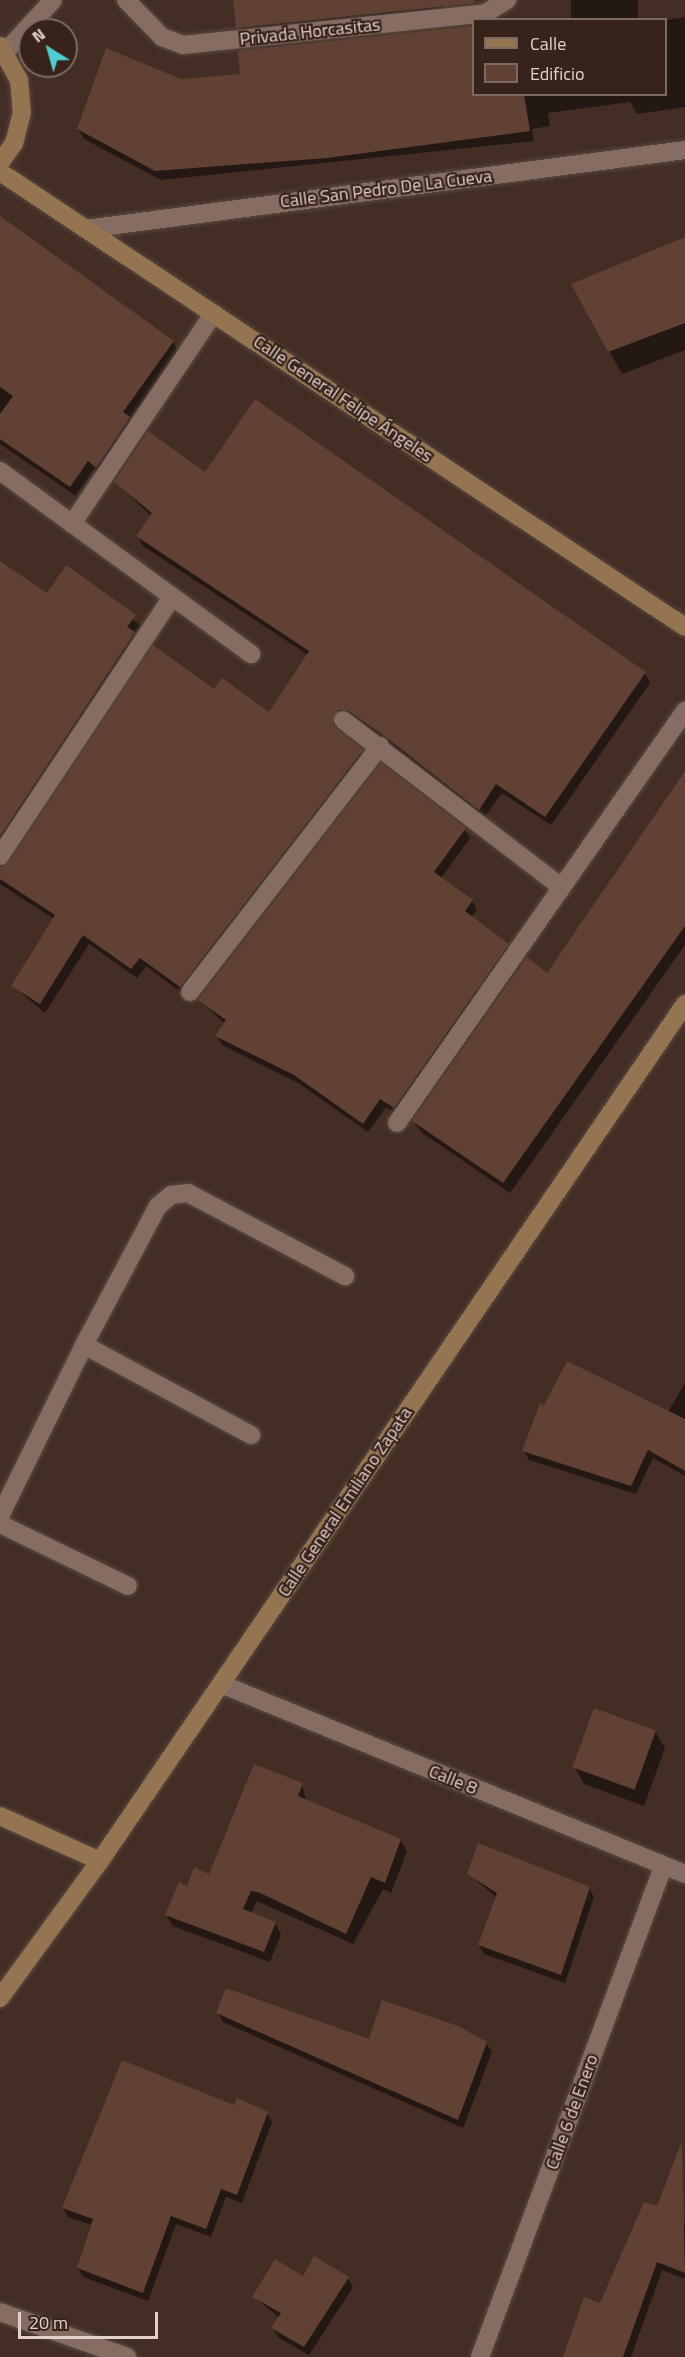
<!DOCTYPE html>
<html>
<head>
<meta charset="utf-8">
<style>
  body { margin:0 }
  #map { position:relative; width:685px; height:2357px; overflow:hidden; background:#432d24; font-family:"Titillium Web",sans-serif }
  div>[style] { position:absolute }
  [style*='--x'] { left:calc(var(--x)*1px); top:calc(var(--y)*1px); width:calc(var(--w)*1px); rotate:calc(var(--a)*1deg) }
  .shadow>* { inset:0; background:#0007; transform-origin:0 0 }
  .building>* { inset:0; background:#614134; transform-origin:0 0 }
  .roads { filter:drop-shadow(0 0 2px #5c4a42) drop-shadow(0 0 2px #5c4a42) }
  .street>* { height:18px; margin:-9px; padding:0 9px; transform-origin:9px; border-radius:9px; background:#866d63 }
  .secondary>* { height:18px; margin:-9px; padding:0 9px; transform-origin:9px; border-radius:9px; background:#947451 }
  span { translate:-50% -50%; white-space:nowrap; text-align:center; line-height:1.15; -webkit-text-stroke:4.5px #38231b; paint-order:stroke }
  .street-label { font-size:18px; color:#e0d1cc }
  .legend { position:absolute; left:472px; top:18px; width:195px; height:78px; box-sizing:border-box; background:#38231b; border:2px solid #7b6962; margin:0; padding:8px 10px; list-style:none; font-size:18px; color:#e0d1cc }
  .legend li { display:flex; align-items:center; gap:12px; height:30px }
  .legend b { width:30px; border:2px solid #7b6962 }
  .north { position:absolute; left:18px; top:18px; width:60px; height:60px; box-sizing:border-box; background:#38231b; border:2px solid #7b6962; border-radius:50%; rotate:323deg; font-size:16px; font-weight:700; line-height:24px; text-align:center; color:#e0d1cc }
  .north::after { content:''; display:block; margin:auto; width:21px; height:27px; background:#51ccd1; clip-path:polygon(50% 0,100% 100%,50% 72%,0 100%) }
  .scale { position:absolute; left:18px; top:2312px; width:140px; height:27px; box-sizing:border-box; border:3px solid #e0d1cc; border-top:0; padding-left:8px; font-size:18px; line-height:21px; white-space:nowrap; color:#e0d1cc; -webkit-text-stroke:4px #38231b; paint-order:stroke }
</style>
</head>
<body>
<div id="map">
  <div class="shadow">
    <div style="clip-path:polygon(235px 0,442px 0,444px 16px,243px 37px)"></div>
    <div style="left:571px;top:0;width:67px;height:20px"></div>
    <div style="clip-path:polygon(685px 17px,685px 107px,637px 114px,630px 102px,548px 113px,550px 126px,532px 129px,534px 141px,161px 180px,84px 139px,78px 129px,180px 81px,474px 94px,666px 94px,666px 20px)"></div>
    <div style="clip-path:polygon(685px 239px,685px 350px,622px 374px,573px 285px)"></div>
    <div style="clip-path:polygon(0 242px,173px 342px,178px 351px,130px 419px,135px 428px,102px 476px,94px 470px,76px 496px,0 444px)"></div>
    <div style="clip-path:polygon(206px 474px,645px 673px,650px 683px,551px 825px,502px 793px,484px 818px,356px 720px,343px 719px,339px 732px,367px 760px,186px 996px,146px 966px,137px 978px,89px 944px,45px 1013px,13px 986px,54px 919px,0 884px,0 865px,10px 864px,214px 691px,269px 714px,308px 655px,143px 546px,138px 536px,151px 516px,116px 482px)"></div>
    <div style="clip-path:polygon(0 563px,47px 595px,66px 567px,141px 626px,134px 634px,139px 643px,0 853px)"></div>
    <div style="clip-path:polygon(685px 776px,685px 945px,510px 1193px,421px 1132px,414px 1121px,548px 975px)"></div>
    <div style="clip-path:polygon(464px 829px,470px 838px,441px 878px,472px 901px,477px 910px,471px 918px,513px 953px,399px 1116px,386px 1107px,368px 1132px,300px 1084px,222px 1045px,217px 1036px,225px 1024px,200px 1000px)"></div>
    <div style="clip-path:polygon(685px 1383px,685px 1476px,653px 1458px,636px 1494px,529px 1460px,524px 1451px,668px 1412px)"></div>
    <div style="clip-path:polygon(655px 1731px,665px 1748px,644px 1806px,584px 1784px,574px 1767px)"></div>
    <div style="clip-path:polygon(302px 1784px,306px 1801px,400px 1840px,407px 1851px,391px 1893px,383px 1889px,353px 1944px,257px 1901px,251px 1914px,275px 1923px,281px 1934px,270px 1962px,173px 1926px,166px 1915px,187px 1888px,210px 1876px)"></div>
    <div style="clip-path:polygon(469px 1874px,589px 1888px,594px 1897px,565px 1983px,484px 1954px,479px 1945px,497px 1898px)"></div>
    <div style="clip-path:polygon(218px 2013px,370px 2041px,486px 2043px,492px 2052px,463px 2128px,223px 2022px)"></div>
    <div style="clip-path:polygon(235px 2107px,267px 2113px,272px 2122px,242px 2203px,226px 2197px,211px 2237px,176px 2224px,148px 2301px,83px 2277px,78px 2268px,92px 2225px,68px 2217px,63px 2208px)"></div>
    <div style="clip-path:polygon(679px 2216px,685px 2226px,685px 2279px,662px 2270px,631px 2357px,564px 2357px,601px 2305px)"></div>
    <div style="clip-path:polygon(304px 2278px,348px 2278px,353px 2287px,309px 2355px,278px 2337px,273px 2328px,280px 2318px,254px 2297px)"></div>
  </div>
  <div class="building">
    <div style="clip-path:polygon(233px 0,474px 0,474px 3px,236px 28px)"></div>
    <div style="clip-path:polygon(474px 26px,474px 94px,524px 94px,530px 131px,327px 158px,155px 171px,77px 129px,106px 48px,181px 79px,240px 74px,238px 51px)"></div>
    <div style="clip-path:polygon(0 216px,174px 341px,123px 412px,130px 417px,96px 468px,88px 461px,70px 487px,0 439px,0 414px,13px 396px,0 387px)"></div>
    <div style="clip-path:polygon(685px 237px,685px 323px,608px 352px,571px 284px)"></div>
    <div style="clip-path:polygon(255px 399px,646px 672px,545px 817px,496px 784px,479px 810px,386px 737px,349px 711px,338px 710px,333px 725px,363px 750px,180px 987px,140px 958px,131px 969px,83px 935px,40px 1004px,11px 986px,55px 915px,0 879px,0 867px,9px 862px,153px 645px,214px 689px,222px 678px,269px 712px,309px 651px,136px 536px,152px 513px,114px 482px,148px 431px,205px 472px)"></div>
    <div style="clip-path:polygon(0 561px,47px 593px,66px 565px,136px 615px,127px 627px,135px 632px,0 836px)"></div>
    <div style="clip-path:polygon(381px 763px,466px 828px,434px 872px,473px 900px,465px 911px,509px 944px,394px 1108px,380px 1099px,363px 1124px,294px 1075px,215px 1036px,226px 1020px,198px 1000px)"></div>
    <div style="clip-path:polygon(685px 771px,685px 926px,503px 1183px,412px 1121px,527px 957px,547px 973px)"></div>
    <div style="clip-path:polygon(567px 1361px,685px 1419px,685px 1471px,648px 1450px,631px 1486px,522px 1451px,540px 1403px,544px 1405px)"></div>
    <div style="left:594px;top:1708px;width:66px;height:63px;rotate:20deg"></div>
    <div style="clip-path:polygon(254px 1764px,303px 1783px,298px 1796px,401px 1839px,385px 1883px,371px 1877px,346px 1934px,258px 1892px,251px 1891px,243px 1909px,276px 1922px,264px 1952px,165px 1915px,179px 1882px,187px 1886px,194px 1867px,209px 1874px)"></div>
    <div style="clip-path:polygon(478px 1843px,590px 1887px,561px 1975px,478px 1945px,497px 1893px,467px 1874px)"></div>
    <div style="clip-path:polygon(226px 1988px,369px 2039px,382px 2000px,458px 2026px,487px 2042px,458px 2120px,216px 2013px)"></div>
    <div style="clip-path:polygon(122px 2060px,234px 2105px,237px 2098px,268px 2112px,237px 2195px,221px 2189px,206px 2229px,171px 2216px,143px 2293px,77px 2268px,93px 2219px,62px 2208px)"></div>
    <div style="clip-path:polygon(682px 2141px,685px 2273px,657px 2262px,623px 2357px,563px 2357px,584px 2297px,600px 2303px,644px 2202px,657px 2206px)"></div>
    <div style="clip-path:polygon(314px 2256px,349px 2277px,304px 2347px,271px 2328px,281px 2313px,252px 2297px,275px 2259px,303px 2276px)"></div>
  </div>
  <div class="roads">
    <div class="street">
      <div style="--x:126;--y:0;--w:52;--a:45.8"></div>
      <div style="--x:162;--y:37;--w:22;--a:21"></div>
      <div style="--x:183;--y:45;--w:305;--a:-6"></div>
      <div style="--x:486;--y:13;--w:25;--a:-32"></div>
      <div style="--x:6;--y:51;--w:69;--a:-47.3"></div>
      <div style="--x:86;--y:229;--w:604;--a:-7.51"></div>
      <div style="--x:0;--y:471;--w:311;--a:36.1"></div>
      <div style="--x:72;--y:524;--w:254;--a:-56.1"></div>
      <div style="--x:343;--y:720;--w:273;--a:37.4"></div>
      <div style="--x:0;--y:856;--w:311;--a:-56.4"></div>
      <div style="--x:190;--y:992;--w:311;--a:-52.3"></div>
      <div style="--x:397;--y:1123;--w:503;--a:-55.05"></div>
      <div style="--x:84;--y:1345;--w:190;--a:28.3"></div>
      <div style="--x:0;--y:1516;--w:191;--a:-63.8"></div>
      <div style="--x:84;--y:1345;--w:157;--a:-62"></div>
      <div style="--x:158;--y:1206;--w:17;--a:-40"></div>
      <div style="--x:171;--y:1195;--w:17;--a:-7"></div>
      <div style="--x:188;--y:1193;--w:178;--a:27.9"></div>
      <div style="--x:0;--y:1524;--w:142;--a:25.8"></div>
      <div style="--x:221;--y:1684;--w:501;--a:22.27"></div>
      <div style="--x:0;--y:2312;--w:135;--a:19.5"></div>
      <div style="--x:480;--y:2357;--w:523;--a:-69.52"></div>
    </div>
    <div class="secondary">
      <div style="--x:0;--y:46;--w:39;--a:61"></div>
      <div style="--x:19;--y:80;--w:32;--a:85"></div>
      <div style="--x:22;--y:112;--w:32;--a:104"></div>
      <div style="--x:14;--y:143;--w:24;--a:125"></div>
      <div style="--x:0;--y:172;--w:822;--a:33.59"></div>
      <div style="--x:0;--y:1816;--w:110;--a:24.2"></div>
      <div style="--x:0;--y:1998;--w:170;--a:-53.9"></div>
      <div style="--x:100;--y:1861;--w:1038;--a:-55.68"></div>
    </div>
  </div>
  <div class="street-label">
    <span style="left:310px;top:32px;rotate:-6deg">Privada Horcasitas</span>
    <span style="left:386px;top:189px;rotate:-7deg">Calle San Pedro De La Cueva</span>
    <span style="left:343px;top:399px;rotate:34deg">Calle General Felipe Ángeles</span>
    <span style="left:345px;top:1502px;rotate:-56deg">Calle General Emiliano Zapata</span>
    <span style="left:453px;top:1780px;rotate:22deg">Calle 8</span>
    <span style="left:572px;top:2112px;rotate:-70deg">Calle 6 de Enero</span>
  </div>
  <ul class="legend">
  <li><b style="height:8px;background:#947451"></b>Calle</li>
  <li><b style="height:16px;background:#614134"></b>Edificio</li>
  </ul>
  <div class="north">N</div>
  <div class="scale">20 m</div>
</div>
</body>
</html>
